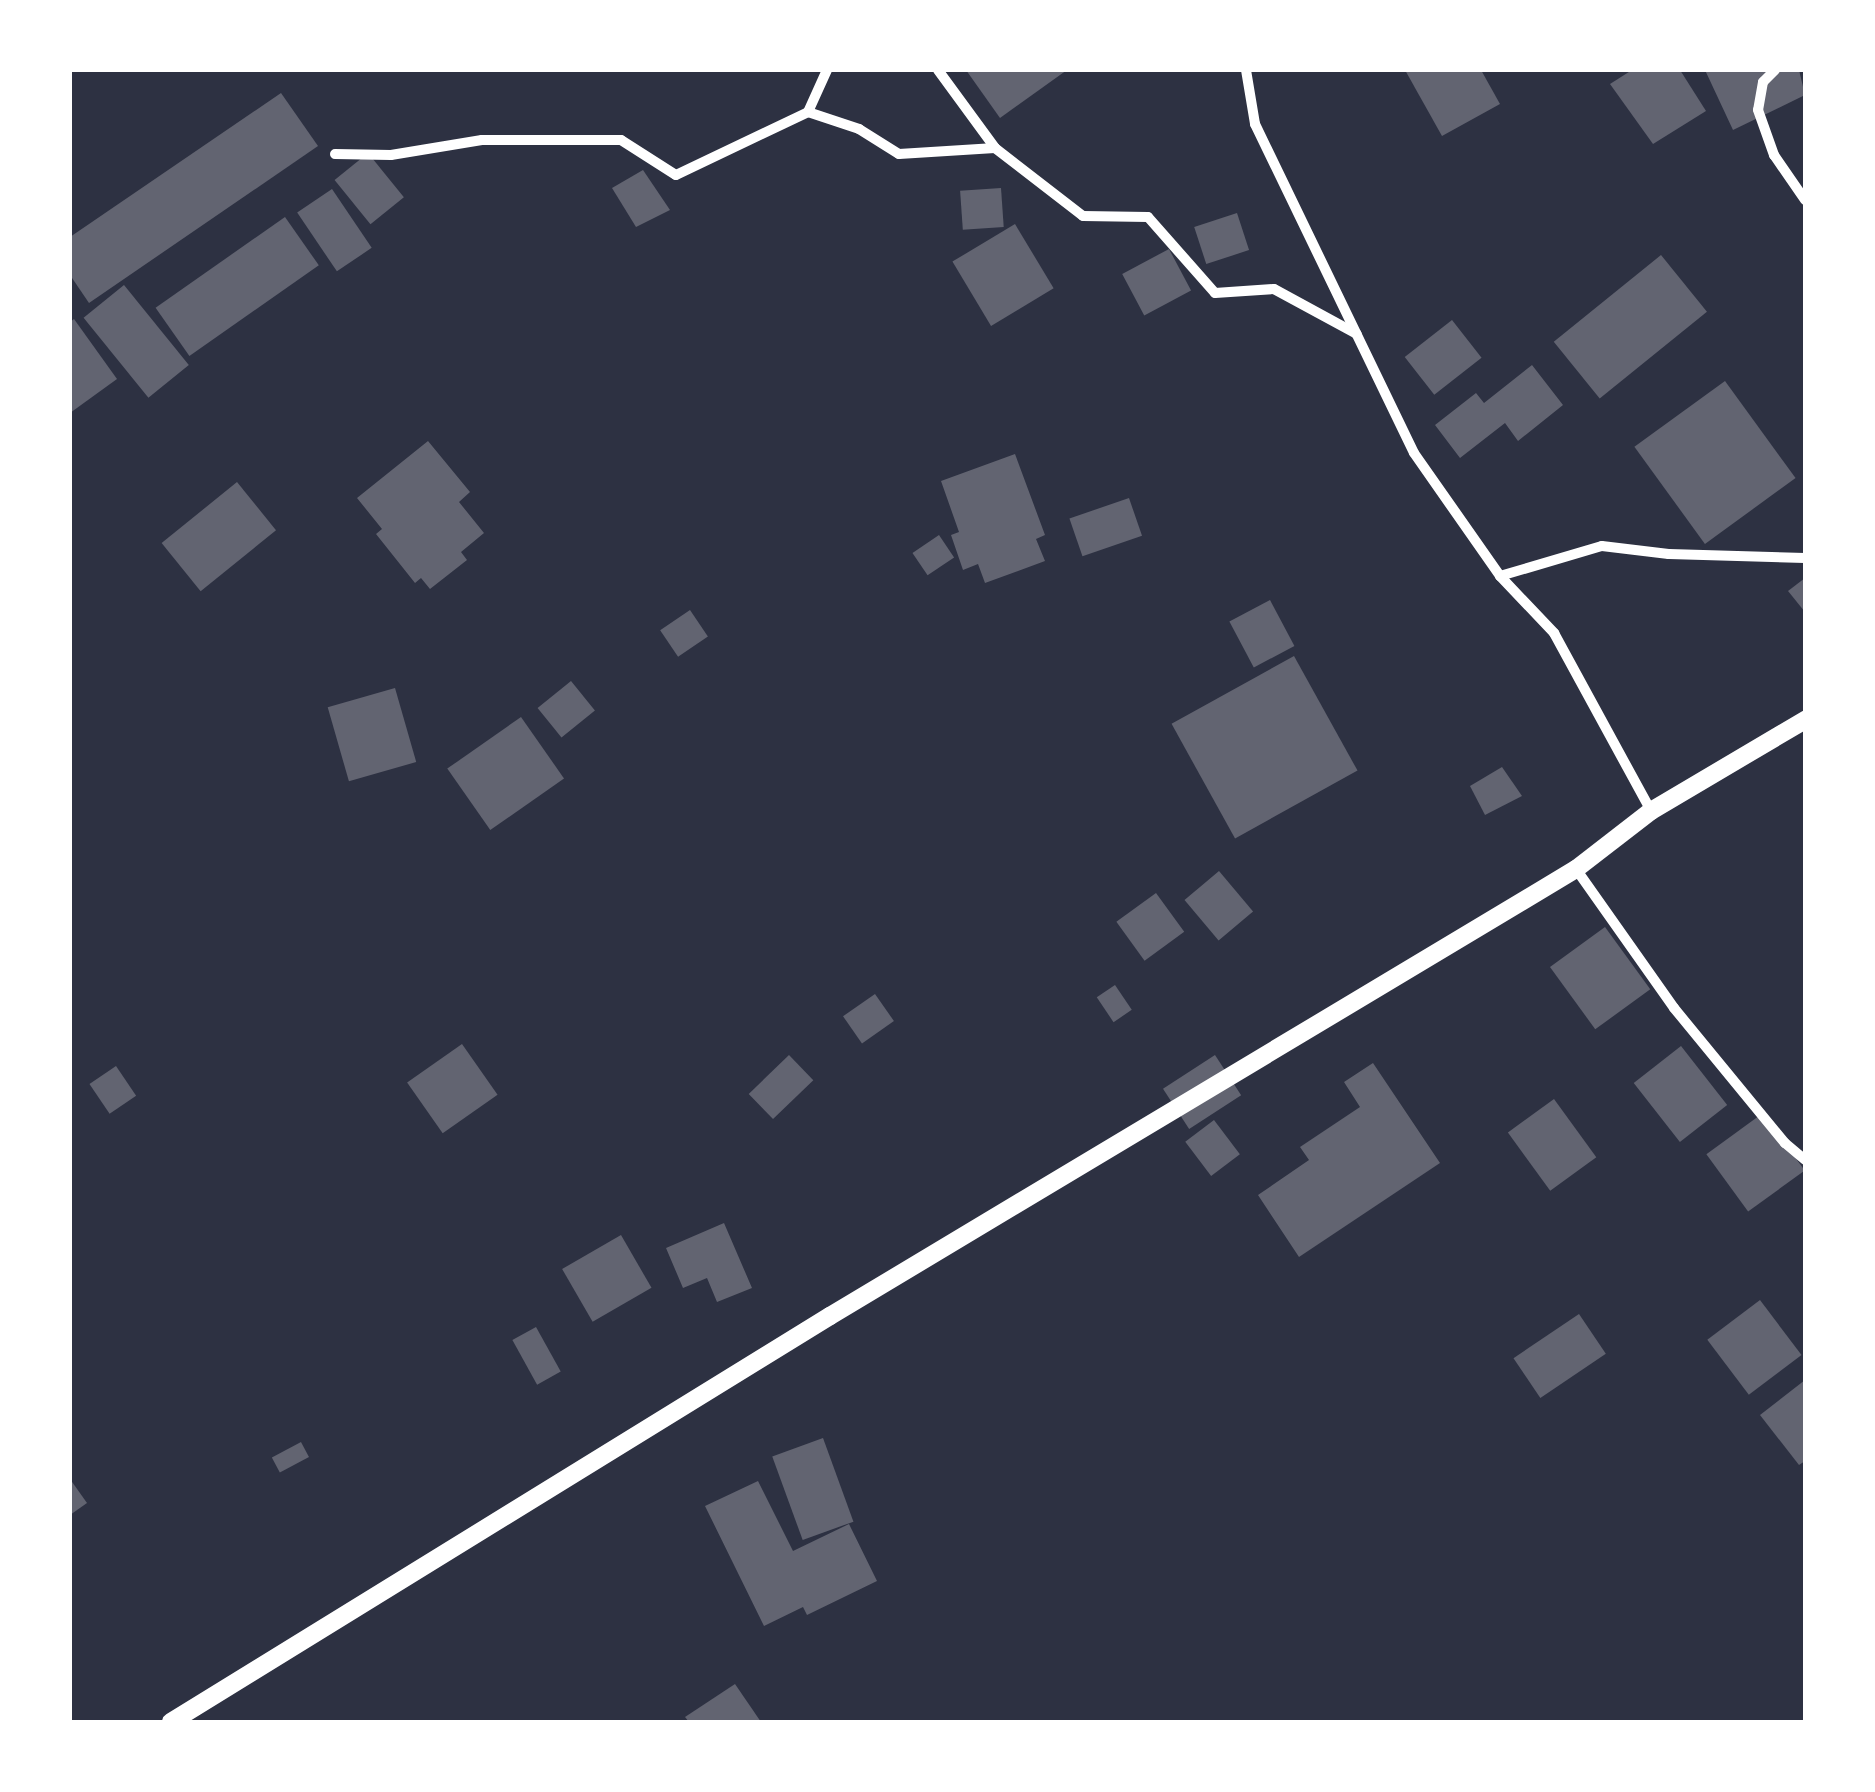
<!DOCTYPE html>
<html>
<head>
<meta charset="utf-8">
<style>
  body { margin:0 }
  #map { position:relative; width:1875px; height:1792px; overflow:hidden; background:#2d3142; font-family:Lato,sans-serif }
  div>[style] { position:absolute }
  [style*='--x'] { left:calc(var(--x)*1px); top:calc(var(--y)*1px); width:calc(var(--w)*1px); rotate:calc(var(--a)*1deg) }
  .building>* { inset:0; background:#626471; transform-origin:0 0 }
  .minor>* { height:10px; margin:-5px; padding:0 5px; transform-origin:5px; border-radius:5px; background:#fff }
  .tertiary>* { height:18px; margin:-9px; padding:0 9px; transform-origin:9px; border-radius:9px; background:#fff }
  span { translate:-50% -50%; white-space:nowrap; text-align:center; line-height:1.15; -webkit-text-stroke:8px #fff; paint-order:stroke }
  .frame { position:absolute; inset:0; border:72px solid #fff; pointer-events:none }
</style>
</head>
<body>
<div id="map">
  <div class="building">
    <div style="clip-path:polygon(966px 70px,1067px 70px,1000px 118px)"></div>
    <div style="clip-path:polygon(1405px 70px,1481px 70px,1500px 104px,1442px 136px)"></div>
    <div style="clip-path:polygon(1632px 70px,1680px 70px,1706px 111px,1653px 144px,1610px 84px)"></div>
    <div style="clip-path:polygon(1705px 70px,1799px 70px,1805px 95px,1733px 130px)"></div>
    <div style="clip-path:polygon(281px 93px,318px 146px,89px 303px,70px 275px,70px 237px)"></div>
    <div style="left:368px;top:153px;width:57px;height:43px;rotate:51deg"></div>
    <div style="clip-path:polygon(643px 170px,670px 210px,636px 227px,612px 188px)"></div>
    <div style="left:1001px;top:188px;width:39px;height:41px;rotate:86deg"></div>
    <div style="left:332px;top:189px;width:71px;height:42px;rotate:56deg"></div>
    <div style="left:1237px;top:213px;width:39px;height:45px;rotate:72deg"></div>
    <div style="left:285px;top:217px;width:59px;height:158px;rotate:55deg"></div>
    <div style="left:1015px;top:224px;width:75px;height:73px;rotate:59deg"></div>
    <div style="left:1169px;top:249px;width:47px;height:53px;rotate:62deg"></div>
    <div style="left:1661px;top:255px;width:73px;height:138px;rotate:51deg"></div>
    <div style="left:124px;top:285px;width:103px;height:52px;rotate:51deg"></div>
    <div style="clip-path:polygon(74px 319px,117px 379px,70px 413px,70px 322px)"></div>
    <div style="left:1452px;top:320px;width:48px;height:60px;rotate:52deg"></div>
    <div style="clip-path:polygon(1532px 365px,1563px 405px,1518px 441px,1505px 423px,1460px 458px,1435px 425px,1476px 393px,1484px 403px)"></div>
    <div style="left:1725px;top:381px;width:120px;height:112px;rotate:54deg"></div>
    <div style="clip-path:polygon(428px 441px,470px 492px,459px 502px,484px 533px,461px 552px,467px 560px,430px 589px,421px 578px,415px 583px,376px 534px,382px 529px,357px 498px)"></div>
    <div style="clip-path:polygon(1015px 454px,1045px 535px,1036px 539px,1045px 561px,985px 583px,978px 564px,963px 570px,951px 535px,959px 532px,941px 481px)"></div>
    <div style="left:237px;top:482px;width:62px;height:97px;rotate:51deg"></div>
    <div style="left:1129px;top:498px;width:40px;height:63px;rotate:71deg"></div>
    <div style="left:939px;top:535px;width:27px;height:32px;rotate:56deg"></div>
    <div style="clip-path:polygon(1805px 578px,1805px 612px,1788px 591px)"></div>
    <div style="left:1270px;top:600px;width:52px;height:46px;rotate:62deg"></div>
    <div style="left:690px;top:610px;width:32px;height:36px;rotate:56deg"></div>
    <div style="left:1294px;top:656px;width:131px;height:140px;rotate:61deg"></div>
    <div style="left:571px;top:681px;width:38px;height:43px;rotate:51deg"></div>
    <div style="left:395px;top:688px;width:77px;height:70px;rotate:74deg"></div>
    <div style="left:521px;top:717px;width:75px;height:90px;rotate:55deg"></div>
    <div style="clip-path:polygon(1502px 767px,1522px 796px,1485px 815px,1470px 786px)"></div>
    <div style="left:1219px;top:871px;width:53px;height:45px;rotate:50deg"></div>
    <div style="left:1156px;top:893px;width:48px;height:49px;rotate:54deg"></div>
    <div style="left:1605px;top:927px;width:77px;height:68px;rotate:54deg"></div>
    <div style="left:1115px;top:985px;width:30px;height:22px;rotate:56deg"></div>
    <div style="left:875px;top:994px;width:33px;height:39px;rotate:55deg"></div>
    <div style="left:462px;top:1044px;width:62px;height:67px;rotate:55deg"></div>
    <div style="left:1681px;top:1046px;width:75px;height:60px;rotate:52deg"></div>
    <div style="left:789px;top:1055px;width:35px;height:56px;rotate:46deg"></div>
    <div style="left:1215px;top:1055px;width:48px;height:62px;rotate:57deg"></div>
    <div style="clip-path:polygon(1373px 1063px,1440px 1163px,1299px 1257px,1258px 1195px,1309px 1160px,1300px 1147px,1360px 1107px,1344px 1082px)"></div>
    <div style="left:116px;top:1066px;width:36px;height:32px;rotate:56deg"></div>
    <div style="left:1554px;top:1099px;width:72px;height:57px;rotate:54deg"></div>
    <div style="left:1763px;top:1113px;width:71px;height:70px;rotate:54deg"></div>
    <div style="left:1214px;top:1120px;width:43px;height:36px;rotate:53deg"></div>
    <div style="clip-path:polygon(724px 1223px,752px 1288px,717px 1302px,707px 1278px,683px 1288px,666px 1248px)"></div>
    <div style="left:621px;top:1235px;width:61px;height:68px;rotate:60deg"></div>
    <div style="left:1760px;top:1300px;width:69px;height:66px;rotate:53deg"></div>
    <div style="left:1579px;top:1314px;width:48px;height:79px;rotate:56deg"></div>
    <div style="left:536px;top:1327px;width:51px;height:27px;rotate:61deg"></div>
    <div style="clip-path:polygon(1805px 1380px,1805px 1461px,1799px 1465px,1760px 1415px)"></div>
    <div style="left:823px;top:1438px;width:89px;height:54px;rotate:70deg"></div>
    <div style="left:301px;top:1442px;width:17px;height:33px;rotate:62deg"></div>
    <div style="clip-path:polygon(70px 1479px,87px 1503px,70px 1515px)"></div>
    <div style="clip-path:polygon(758px 1481px,793px 1551px,849px 1524px,877px 1581px,807px 1615px,803px 1607px,764px 1626px,705px 1506px)"></div>
    <div style="clip-path:polygon(735px 1684px,761px 1722px,689px 1722px,685px 1717px)"></div>
  </div>
  <div class="minor">
    <div style="--x:938;--y:70;--w:97;--a:53.8"></div>
    <div style="--x:1246;--y:70;--w:55;--a:80.5"></div>
    <div style="--x:1255;--y:124;--w:365;--a:64.2"></div>
    <div style="--x:1414;--y:453;--w:150;--a:55"></div>
    <div style="--x:1500;--y:576;--w:79;--a:46.5"></div>
    <div style="--x:1554;--y:633;--w:203;--a:61.4"></div>
    <div style="--x:1775;--y:70;--w:17;--a:135"></div>
    <div style="--x:1763;--y:82;--w:28;--a:100"></div>
    <div style="--x:1758;--y:110;--w:48;--a:70.4"></div>
    <div style="--x:1774;--y:155;--w:55;--a:55.4"></div>
    <div style="--x:808;--y:112;--w:54;--a:18.4"></div>
    <div style="--x:859;--y:129;--w:47;--a:32"></div>
    <div style="--x:899;--y:154;--w:96;--a:-3.6"></div>
    <div style="--x:995;--y:148;--w:111;--a:37.7"></div>
    <div style="--x:1083;--y:216;--w:65;--a:0.9"></div>
    <div style="--x:1148;--y:217;--w:101;--a:48.6"></div>
    <div style="--x:1215;--y:293;--w:59;--a:-3.9"></div>
    <div style="--x:1274;--y:289;--w:94;--a:28.5"></div>
    <div style="--x:335;--y:154;--w:56;--a:1"></div>
    <div style="--x:391;--y:155;--w:92;--a:-9.4"></div>
    <div style="--x:482;--y:140;--w:139;--a:0"></div>
    <div style="--x:621;--y:140;--w:65;--a:32.5"></div>
    <div style="--x:676;--y:175;--w:146;--a:-25.5"></div>
    <div style="--x:808;--y:112;--w:46;--a:-65.7"></div>
    <div style="--x:1500;--y:576;--w:106;--a:-16.4"></div>
    <div style="--x:1602;--y:546;--w:67;--a:6.8"></div>
    <div style="--x:1669;--y:554;--w:136;--a:1.7"></div>
    <div style="--x:1576;--y:869;--w:170;--a:54.8"></div>
    <div style="--x:1674;--y:1008;--w:175;--a:50.6"></div>
    <div style="--x:1785;--y:1143;--w:26;--a:40"></div>
  </div>
  <div class="tertiary">
    <div style="--x:171;--y:1722;--w:774;--a:-31.64"></div>
    <div style="--x:830;--y:1316;--w:870;--a:-30.93"></div>
    <div style="--x:1576;--y:869;--w:95;--a:-37.7"></div>
    <div style="--x:1651;--y:811;--w:179;--a:-30.6"></div>
  </div>
  <div class="frame"></div>
</div>
</body>
</html>
